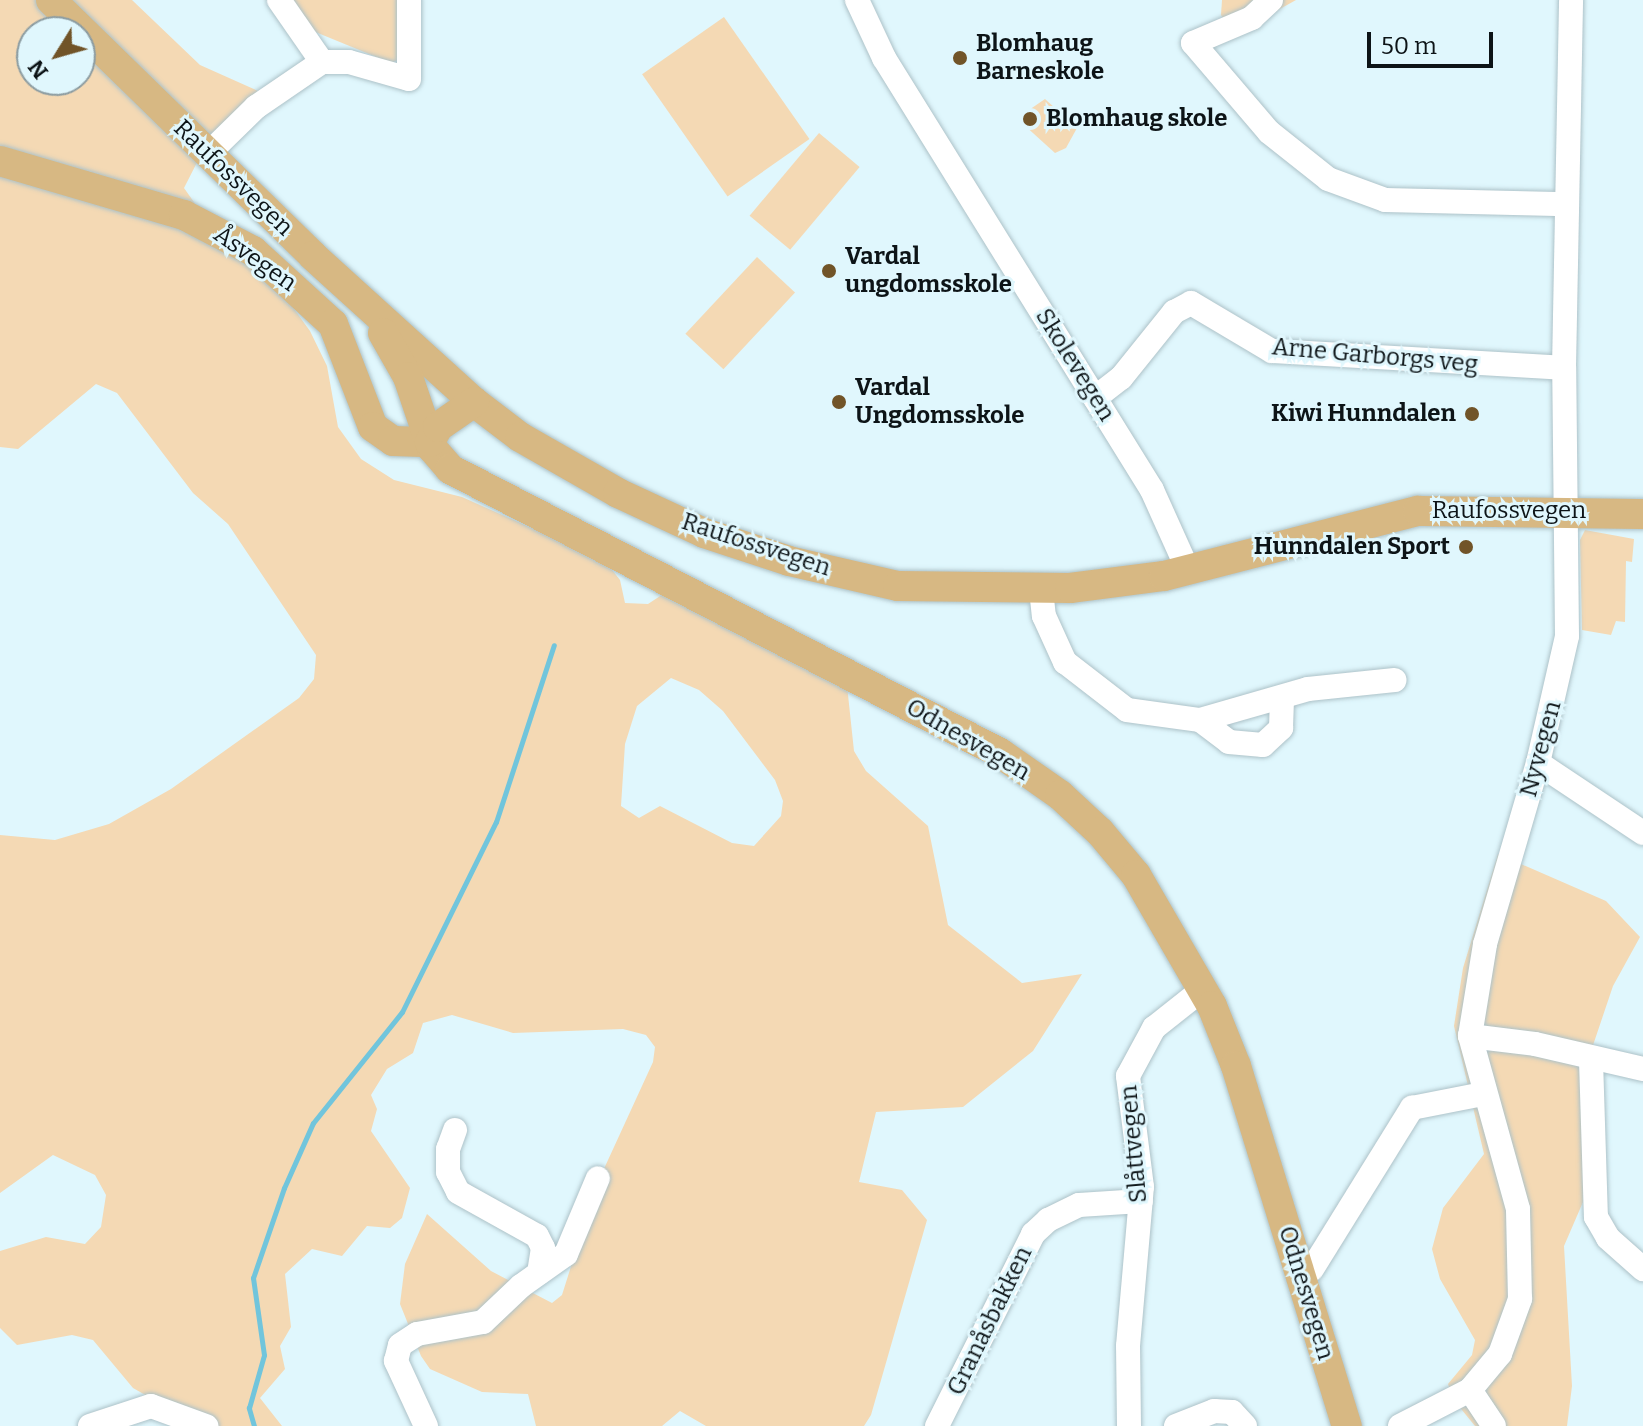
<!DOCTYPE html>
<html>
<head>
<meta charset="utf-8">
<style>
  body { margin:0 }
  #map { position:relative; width:1643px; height:1426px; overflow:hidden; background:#e0f7fd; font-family:Bitter,serif }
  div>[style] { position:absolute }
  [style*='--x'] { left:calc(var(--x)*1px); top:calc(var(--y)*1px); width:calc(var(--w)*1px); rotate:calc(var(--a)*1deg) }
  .green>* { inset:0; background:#f4d9b4; transform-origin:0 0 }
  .stream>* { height:5px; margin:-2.5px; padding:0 2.5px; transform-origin:2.5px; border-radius:2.5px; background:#71c5dc }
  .roads { filter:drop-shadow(0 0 2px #adc2c8) drop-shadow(0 0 2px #adc2c8) }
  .minor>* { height:24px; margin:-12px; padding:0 12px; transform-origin:12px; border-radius:12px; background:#fff }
  .major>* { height:30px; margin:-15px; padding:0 15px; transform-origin:15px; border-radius:15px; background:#d7b883 }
  .dots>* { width:22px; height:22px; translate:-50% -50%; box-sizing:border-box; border:4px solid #e0f7fd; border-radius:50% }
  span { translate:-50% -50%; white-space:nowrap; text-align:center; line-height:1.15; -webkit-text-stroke:6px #e0f7fd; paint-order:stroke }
  .poi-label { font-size:24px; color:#0d1417; font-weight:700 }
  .left { translate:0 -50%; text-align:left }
  .right { translate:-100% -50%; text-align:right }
  .street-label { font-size:24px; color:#0d1417 }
  .north { position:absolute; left:16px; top:16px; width:80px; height:80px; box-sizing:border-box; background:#e0f7fd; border:2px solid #8c9ca1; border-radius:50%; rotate:233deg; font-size:22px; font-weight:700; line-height:32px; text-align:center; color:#0d1417 }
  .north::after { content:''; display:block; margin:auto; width:28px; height:36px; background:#715428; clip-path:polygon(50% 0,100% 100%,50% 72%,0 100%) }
  .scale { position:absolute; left:1367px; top:32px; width:126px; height:36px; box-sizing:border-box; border:4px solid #0d1417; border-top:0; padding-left:10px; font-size:24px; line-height:28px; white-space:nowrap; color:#0d1417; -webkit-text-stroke:6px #e0f7fd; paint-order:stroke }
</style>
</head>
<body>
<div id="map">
  <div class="green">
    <div style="clip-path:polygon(evenodd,0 0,132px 0,200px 65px,258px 91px,212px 133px,184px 188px,220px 239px,286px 298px,310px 331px,327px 366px,338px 427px,361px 459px,394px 480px,462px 497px,605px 561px,620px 580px,625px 603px,648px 604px,683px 581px,846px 676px,854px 751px,866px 771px,928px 826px,948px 925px,1022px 983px,1082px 974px,1033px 1051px,963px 1107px,876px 1112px,859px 1182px,902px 1190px,927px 1220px,871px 1415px,864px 1426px,706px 1426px,680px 1411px,662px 1426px,536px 1426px,528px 1394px,482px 1392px,430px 1369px,421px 1356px,400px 1304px,405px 1264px,427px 1214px,491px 1271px,552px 1303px,562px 1295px,597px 1184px,653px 1062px,655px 1047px,646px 1035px,623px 1029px,513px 1033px,452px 1015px,423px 1023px,413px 1053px,387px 1069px,371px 1095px,377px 1109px,371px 1131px,410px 1188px,402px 1218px,390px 1228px,367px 1226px,342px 1256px,312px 1249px,285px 1274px,291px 1327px,280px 1346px,285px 1369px,260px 1398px,282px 1426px,200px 1426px,133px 1388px,93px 1340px,72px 1335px,17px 1345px,0 1328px,0 1251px,46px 1237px,85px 1244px,101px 1227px,106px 1195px,95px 1175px,53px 1155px,0 1193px,0 835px,55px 840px,109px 824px,171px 789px,299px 698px,314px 679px,316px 655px,228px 524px,193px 493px,117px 393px,96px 384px,18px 449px,0 447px,0 0,32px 32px,80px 32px,80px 80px,32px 80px,32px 32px,0 0,671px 678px,699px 690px,723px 711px,775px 780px,783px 801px,781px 816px,754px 846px,732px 843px,660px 806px,639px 818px,621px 806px,625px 744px,637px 706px,671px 678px)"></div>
    <div style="clip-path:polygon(291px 0,398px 0,402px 58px,391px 63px,313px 31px)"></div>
    <div style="clip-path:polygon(1222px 0,1296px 0,1233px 35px,1221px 15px)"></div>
    <div style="left:724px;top:17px;width:149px;height:100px;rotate:55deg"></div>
    <div style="clip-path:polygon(1045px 99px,1077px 128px,1066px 148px,1055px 153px,1023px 124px,1026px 112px)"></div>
    <div style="left:819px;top:133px;width:53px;height:108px;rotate:40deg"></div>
    <div style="left:757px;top:257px;width:52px;height:105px;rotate:43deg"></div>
    <div style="clip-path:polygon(1585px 530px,1634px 539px,1632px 562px,1626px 561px,1625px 622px,1616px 621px,1611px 635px,1582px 630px,1580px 540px)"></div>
    <div style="clip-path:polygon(1498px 854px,1606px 901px,1640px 937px,1613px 986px,1587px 1063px,1583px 1202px,1564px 1246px,1572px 1386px,1567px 1426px,1475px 1426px,1453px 1399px,1448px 1384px,1472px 1355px,1475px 1340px,1440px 1279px,1432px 1249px,1443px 1208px,1484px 1154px,1454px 1026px,1463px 968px)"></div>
  </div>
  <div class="stream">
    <div style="--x:254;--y:1426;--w:19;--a:-106"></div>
    <div style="--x:249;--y:1408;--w:55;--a:-74.2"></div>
    <div style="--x:264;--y:1355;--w:78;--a:-98.1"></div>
    <div style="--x:253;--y:1278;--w:95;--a:-71"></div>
    <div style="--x:284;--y:1188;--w:71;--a:-66"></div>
    <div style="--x:313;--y:1123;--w:142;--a:-51.3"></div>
    <div style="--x:402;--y:1012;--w:212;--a:-63.7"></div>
    <div style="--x:496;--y:822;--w:186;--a:-71.9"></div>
  </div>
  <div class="roads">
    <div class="minor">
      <div style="--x:279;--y:0;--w:75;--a:55.3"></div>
      <div style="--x:857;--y:0;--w:64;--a:65"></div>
      <div style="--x:884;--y:58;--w:508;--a:58.19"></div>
      <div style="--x:1152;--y:490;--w:88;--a:65.8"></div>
      <div style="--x:1271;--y:0;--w:26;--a:137"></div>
      <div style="--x:1252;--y:18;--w:64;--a:157"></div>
      <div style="--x:1193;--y:43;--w:117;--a:49.5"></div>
      <div style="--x:1269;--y:132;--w:75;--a:38.5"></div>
      <div style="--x:1328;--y:179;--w:61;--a:20.2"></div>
      <div style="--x:1385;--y:200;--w:182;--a:1.3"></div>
      <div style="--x:208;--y:154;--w:67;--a:-44.4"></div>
      <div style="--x:256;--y:107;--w:80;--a:-34.3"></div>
      <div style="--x:322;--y:62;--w:27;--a:0"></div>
      <div style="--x:349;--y:62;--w:62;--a:15.8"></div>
      <div style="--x:409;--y:79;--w:79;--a:-90"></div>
      <div style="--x:1095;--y:398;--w:33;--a:-38"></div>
      <div style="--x:1121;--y:378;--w:85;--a:-51.2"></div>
      <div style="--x:1174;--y:312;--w:19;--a:-28"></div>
      <div style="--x:1191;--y:303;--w:94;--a:30.7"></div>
      <div style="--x:1272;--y:351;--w:292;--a:3.3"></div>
      <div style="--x:1041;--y:589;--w:27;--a:84"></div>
      <div style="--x:1044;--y:616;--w:51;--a:65.5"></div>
      <div style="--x:1065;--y:662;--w:78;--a:37.7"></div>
      <div style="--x:1127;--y:710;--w:74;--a:7.8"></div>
      <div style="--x:1200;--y:720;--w:112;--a:-16"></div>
      <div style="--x:1308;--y:689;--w:87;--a:-5.9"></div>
      <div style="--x:1200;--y:720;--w:36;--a:37"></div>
      <div style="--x:1229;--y:742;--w:34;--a:5"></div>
      <div style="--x:1263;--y:745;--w:25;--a:-43"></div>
      <div style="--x:1281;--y:728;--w:30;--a:-88"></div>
      <div style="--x:1538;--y:763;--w:126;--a:33.7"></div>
      <div style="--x:1470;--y:1036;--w:65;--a:7"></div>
      <div style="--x:1535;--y:1044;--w:111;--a:13"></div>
      <div style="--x:1591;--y:1060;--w:157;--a:88.2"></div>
      <div style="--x:1596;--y:1217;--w:24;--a:60"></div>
      <div style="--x:1608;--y:1238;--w:47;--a:41.5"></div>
      <div style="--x:455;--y:1130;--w:20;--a:110"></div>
      <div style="--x:448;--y:1149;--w:23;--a:90"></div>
      <div style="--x:448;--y:1172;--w:22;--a:63"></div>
      <div style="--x:458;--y:1192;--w:90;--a:29.1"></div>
      <div style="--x:537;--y:1236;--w:13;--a:63"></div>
      <div style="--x:543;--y:1248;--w:25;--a:99"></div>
      <div style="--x:1312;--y:1269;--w:190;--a:-58.2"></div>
      <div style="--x:1412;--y:1108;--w:72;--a:-11.2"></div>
      <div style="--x:1470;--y:1390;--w:43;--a:56.3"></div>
      <div style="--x:90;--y:1426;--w:64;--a:-18.2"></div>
      <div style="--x:151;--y:1406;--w:59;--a:20"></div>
      <div style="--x:426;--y:1426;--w:72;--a:-114.8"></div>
      <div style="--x:396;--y:1361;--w:16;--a:-76"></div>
      <div style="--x:400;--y:1345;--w:20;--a:-33"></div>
      <div style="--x:417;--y:1334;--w:67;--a:-10.3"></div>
      <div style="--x:483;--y:1322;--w:52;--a:-43.5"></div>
      <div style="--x:521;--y:1286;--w:55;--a:-35.4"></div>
      <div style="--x:566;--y:1254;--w:82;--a:-67.2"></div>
      <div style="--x:937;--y:1426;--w:215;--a:-63.4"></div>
      <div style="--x:1033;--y:1234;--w:21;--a:-43"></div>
      <div style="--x:1048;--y:1220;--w:34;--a:-26"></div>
      <div style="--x:1079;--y:1205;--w:62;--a:-3.7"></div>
      <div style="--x:1129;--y:1426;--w:80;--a:-90.7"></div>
      <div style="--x:1128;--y:1346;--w:160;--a:-85"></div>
      <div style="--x:1142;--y:1187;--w:112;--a:-97.2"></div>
      <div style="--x:1128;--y:1076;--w:55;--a:-61.6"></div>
      <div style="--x:1154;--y:1028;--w:63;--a:-38.5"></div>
      <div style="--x:1176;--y:1426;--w:41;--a:-21.5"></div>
      <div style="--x:1214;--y:1411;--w:18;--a:3"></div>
      <div style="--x:1232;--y:1412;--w:19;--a:47"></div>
      <div style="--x:1400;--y:1426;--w:79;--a:-27.2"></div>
      <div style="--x:1470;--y:1390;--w:47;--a:-50.2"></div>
      <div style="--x:1500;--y:1354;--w:59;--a:-70"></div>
      <div style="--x:1520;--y:1299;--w:90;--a:-91.3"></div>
      <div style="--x:1518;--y:1209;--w:180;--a:-105.5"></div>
      <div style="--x:1470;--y:1036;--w:93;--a:-80.7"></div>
      <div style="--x:1485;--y:944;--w:189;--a:-73.7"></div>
      <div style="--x:1538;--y:763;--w:130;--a:-77.1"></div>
      <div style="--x:1567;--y:636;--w:268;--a:-90.6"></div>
      <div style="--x:1564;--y:368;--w:368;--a:-88.9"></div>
    </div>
    <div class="major">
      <div style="--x:51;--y:0;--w:366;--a:44.3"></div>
      <div style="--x:313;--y:256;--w:217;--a:42.2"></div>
      <div style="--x:474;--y:402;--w:58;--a:37.3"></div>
      <div style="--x:520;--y:437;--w:113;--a:29.7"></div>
      <div style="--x:618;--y:493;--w:95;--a:24.9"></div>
      <div style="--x:704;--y:533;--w:89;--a:18.2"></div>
      <div style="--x:789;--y:561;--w:112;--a:12.9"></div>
      <div style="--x:898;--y:586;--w:172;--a:0.7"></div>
      <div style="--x:1070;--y:588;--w:95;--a:-7.3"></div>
      <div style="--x:1164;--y:576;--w:262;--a:-14.4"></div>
      <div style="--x:1418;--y:511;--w:225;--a:0.8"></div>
      <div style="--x:0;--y:161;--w:192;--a:16.4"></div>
      <div style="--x:184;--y:215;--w:78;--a:27.6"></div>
      <div style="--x:253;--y:251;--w:108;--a:42.4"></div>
      <div style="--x:333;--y:324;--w:110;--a:68.8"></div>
      <div style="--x:373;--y:427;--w:24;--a:35"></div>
      <div style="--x:393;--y:441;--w:37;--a:2"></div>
      <div style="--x:383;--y:333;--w:51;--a:60.4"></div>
      <div style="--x:408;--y:377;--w:75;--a:71.3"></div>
      <div style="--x:432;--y:448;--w:28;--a:49"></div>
      <div style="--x:450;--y:469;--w:619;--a:27.31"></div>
      <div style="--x:1000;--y:753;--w:73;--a:35"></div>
      <div style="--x:1060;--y:795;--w:54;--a:42.8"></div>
      <div style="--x:1100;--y:832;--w:56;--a:50.1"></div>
      <div style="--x:1136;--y:875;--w:151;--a:59.9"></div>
      <div style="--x:1212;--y:1006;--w:65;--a:68.2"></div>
      <div style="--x:1236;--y:1066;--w:377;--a:72.9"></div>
      <div style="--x:430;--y:442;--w:17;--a:-62"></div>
      <div style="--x:438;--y:427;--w:44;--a:-34.8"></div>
    </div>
  </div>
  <div class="dots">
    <div style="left:960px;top:58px;background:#715428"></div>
    <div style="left:1030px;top:119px;background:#715428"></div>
    <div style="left:829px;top:271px;background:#715428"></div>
    <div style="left:839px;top:402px;background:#715428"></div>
    <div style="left:1472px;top:414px;background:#715428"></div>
    <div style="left:1466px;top:547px;background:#715428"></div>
  </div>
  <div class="poi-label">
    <span class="left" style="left:976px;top:58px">Blomhaug<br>Barneskole</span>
    <span class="left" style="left:1046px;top:119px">Blomhaug skole</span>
    <span class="left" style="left:845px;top:271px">Vardal<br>ungdomsskole</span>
    <span class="left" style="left:855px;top:402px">Vardal<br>Ungdomsskole</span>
    <span class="right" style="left:1456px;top:414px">Kiwi Hunndalen</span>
    <span class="right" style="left:1450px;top:547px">Hunndalen Sport</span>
  </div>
  <div class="street-label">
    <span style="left:233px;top:178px;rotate:44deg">Raufossvegen</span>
    <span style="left:255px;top:259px;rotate:35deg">Åsvegen</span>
    <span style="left:1375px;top:356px;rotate:5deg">Arne Garborgs veg</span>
    <span style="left:1075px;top:365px;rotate:58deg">Skolevegen</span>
    <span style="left:1509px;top:511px">Raufossvegen</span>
    <span style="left:756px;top:545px;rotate:18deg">Raufossvegen</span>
    <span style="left:968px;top:740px;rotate:30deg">Odnesvegen</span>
    <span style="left:1541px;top:749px;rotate:-75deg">Nyvegen</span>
    <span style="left:1134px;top:1144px;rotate:-95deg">Slåttvegen</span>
    <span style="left:1306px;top:1293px;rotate:73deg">Odnesvegen</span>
    <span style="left:990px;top:1321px;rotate:-64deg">Granåsbakken</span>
  </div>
  <div class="north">N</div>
  <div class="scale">50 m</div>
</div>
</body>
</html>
